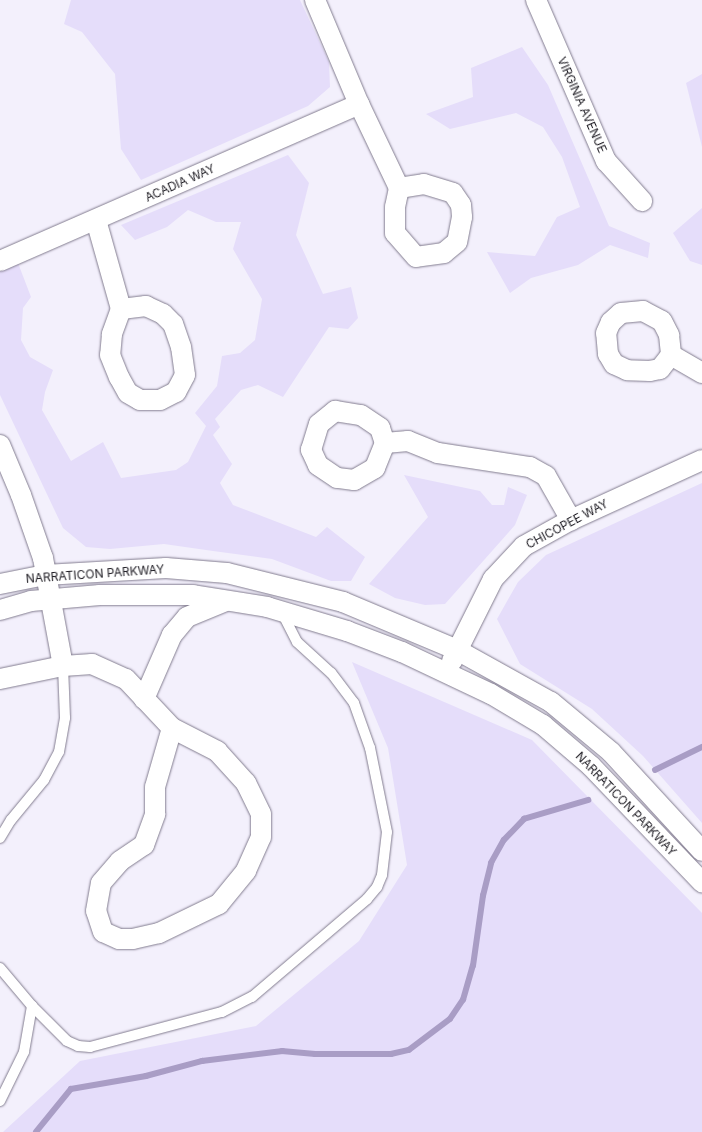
<!DOCTYPE html>
<html>
<head>
<meta charset="utf-8">
<style>
  body { margin:0 }
  #map { position:relative; width:702px; height:1132px; overflow:hidden; background:#f3f0fc; font-family:Inter,sans-serif }
  div>[style] { position:absolute }
  [style*='--x'] { left:calc(var(--x)*1px); top:calc(var(--y)*1px); width:calc(var(--w)*1px); rotate:calc(var(--a)*1deg) }
  .green>* { inset:0; background:#e5ddfa }
  .stream>* { height:5.5px; margin:-2.75px; padding:0 2.75px; transform-origin:2.75px; border-radius:2.75px; background:#a99dc5 }
  .roads { filter:drop-shadow(0 0 1px #827c8f) drop-shadow(0 0 1px #827c8f) }
  .service>* { height:10px; margin:-5px; padding:0 5px; transform-origin:5px; border-radius:5px; background:#fff }
  .minor>* { height:20px; margin:-10px; padding:0 10px; transform-origin:10px; border-radius:10px; background:#fff }
  span { translate:-50% -50%; white-space:nowrap; text-align:center; line-height:1.15; -webkit-text-stroke:3px #fff; paint-order:stroke }
  .street-label { font-size:12px; color:#1f1d24 }
</style>
</head>
<body>
<div id="map">
  <div class="green">
    <div style="clip-path:polygon(71px 0,300px 0,329px 62px,330px 87px,308px 106px,141px 180px,121px 149px,115px 74px,82px 32px,64px 24px)"></div>
    <div style="clip-path:polygon(522px 47px,548px 85px,609px 226px,650px 243px,648px 258px,610px 245px,578px 265px,531px 278px,510px 293px,487px 252px,535px 256px,557px 217px,580px 207px,562px 157px,543px 127px,516px 113px,450px 129px,426px 114px,473px 97px,471px 68px)"></div>
    <div style="clip-path:polygon(702px 74px,702px 147px,686px 83px)"></div>
    <div style="clip-path:polygon(288px 155px,309px 183px,296px 235px,323px 294px,351px 287px,358px 318px,348px 329px,329px 327px,283px 397px,258px 385px,241px 390px,215px 419px,220px 427px,213px 435px,232px 464px,220px 483px,233px 505px,316px 537px,327px 527px,365px 557px,351px 581px,331px 581px,272px 559px,213px 551px,164px 544px,110px 549px,86px 547px,63px 528px,0 395px,0 271px,18px 263px,31px 297px,23px 308px,21px 340px,30px 357px,53px 370px,45px 392px,42px 410px,71px 461px,103px 442px,121px 478px,176px 470px,188px 462px,206px 426px,195px 413px,217px 386px,222px 356px,240px 353px,255px 340px,262px 299px,233px 249px,241px 222px,216px 222px,188px 210px,167px 227px,135px 240px,121px 225px)"></div>
    <div style="clip-path:polygon(702px 208px,702px 265px,690px 261px,673px 233px)"></div>
    <div style="clip-path:polygon(404px 475px,480px 491px,492px 505px,504px 505px,508px 487px,527px 495px,515px 525px,445px 604px,425px 605px,395px 598px,369px 584px,428px 517px)"></div>
    <div style="clip-path:polygon(702px 483px,702px 823px,643px 756px,592px 709px,520px 664px,497px 619px,518px 582px,546px 555px)"></div>
    <div style="clip-path:polygon(352px 662px,532px 740px,702px 913px,702px 1132px,3px 1132px,80px 1061px,256px 1026px,359px 941px,407px 865px,388px 748px)"></div>
  </div>
  <div class="stream">
    <div style="--x:655;--y:770;--w:52;--a:-26.1"></div>
    <div style="--x:36;--y:1132;--w:55;--a:-50.9"></div>
    <div style="--x:71;--y:1089;--w:76;--a:-9.8"></div>
    <div style="--x:146;--y:1076;--w:58;--a:-15"></div>
    <div style="--x:202;--y:1061;--w:81;--a:-7.1"></div>
    <div style="--x:282;--y:1051;--w:33;--a:5"></div>
    <div style="--x:315;--y:1054;--w:76;--a:0"></div>
    <div style="--x:391;--y:1054;--w:18;--a:-13"></div>
    <div style="--x:409;--y:1050;--w:51;--a:-37.1"></div>
    <div style="--x:450;--y:1019;--w:23;--a:-56"></div>
    <div style="--x:463;--y:1000;--w:35;--a:-74"></div>
    <div style="--x:473;--y:966;--w:71;--a:-81.9"></div>
    <div style="--x:483;--y:896;--w:34;--a:-76"></div>
    <div style="--x:491;--y:863;--w:26;--a:-61"></div>
    <div style="--x:504;--y:840;--w:29;--a:-46"></div>
    <div style="--x:524;--y:819;--w:67;--a:-16.5"></div>
  </div>
  <div class="roads">
    <div class="service">
      <div style="--x:0;--y:838;--w:21;--a:-59"></div>
      <div style="--x:11;--y:820;--w:52;--a:-50.5"></div>
      <div style="--x:44;--y:780;--w:32;--a:-62"></div>
      <div style="--x:59;--y:752;--w:35;--a:-80"></div>
      <div style="--x:65;--y:718;--w:52;--a:-92.2"></div>
      <div style="--x:0;--y:968;--w:50;--a:49.9"></div>
      <div style="--x:0;--y:1101;--w:55;--a:-63.9"></div>
      <div style="--x:24;--y:1052;--w:47;--a:-80.1"></div>
      <div style="--x:32;--y:1006;--w:49;--a:45"></div>
      <div style="--x:67;--y:1041;--w:12;--a:24"></div>
      <div style="--x:78;--y:1046;--w:12;--a:5"></div>
      <div style="--x:90;--y:1047;--w:137;--a:-14.9"></div>
      <div style="--x:222;--y:1012;--w:34;--a:-27"></div>
      <div style="--x:252;--y:997;--w:151;--a:-40.4"></div>
      <div style="--x:367;--y:899;--w:16;--a:-50"></div>
      <div style="--x:377;--y:887;--w:13;--a:-67"></div>
      <div style="--x:382;--y:875;--w:43;--a:-83.4"></div>
      <div style="--x:387;--y:832;--w:86;--a:-101.4"></div>
      <div style="--x:370;--y:748;--w:48;--a:-109.6"></div>
      <div style="--x:354;--y:703;--w:38;--a:-127"></div>
      <div style="--x:331;--y:673;--w:46;--a:-137.6"></div>
      <div style="--x:297;--y:642;--w:34;--a:-117"></div>
    </div>
    <div class="minor">
      <div style="--x:315;--y:0;--w:113;--a:67.1"></div>
      <div style="--x:359;--y:104;--w:93;--a:64.5"></div>
      <div style="--x:536;--y:0;--w:176;--a:66.5"></div>
      <div style="--x:606;--y:161;--w:54;--a:48"></div>
      <div style="--x:424;--y:184;--w:30;--a:17"></div>
      <div style="--x:453;--y:193;--w:14;--a:56"></div>
      <div style="--x:461;--y:205;--w:12;--a:85"></div>
      <div style="--x:462;--y:217;--w:25;--a:101"></div>
      <div style="--x:457;--y:242;--w:17;--a:140"></div>
      <div style="--x:444;--y:253;--w:28;--a:172"></div>
      <div style="--x:416;--y:257;--w:32;--a:-131"></div>
      <div style="--x:395;--y:233;--w:26;--a:-90"></div>
      <div style="--x:395;--y:207;--w:19;--a:-78"></div>
      <div style="--x:399;--y:188;--w:25;--a:-9"></div>
      <div style="--x:96;--y:220;--w:92;--a:74.3"></div>
      <div style="--x:121;--y:309;--w:27;--a:110"></div>
      <div style="--x:112;--y:334;--w:21;--a:95"></div>
      <div style="--x:110;--y:355;--w:24;--a:68"></div>
      <div style="--x:119;--y:377;--w:18;--a:61"></div>
      <div style="--x:128;--y:393;--w:14;--a:30"></div>
      <div style="--x:140;--y:400;--w:20;--a:0"></div>
      <div style="--x:160;--y:400;--w:18;--a:-27"></div>
      <div style="--x:176;--y:392;--w:19;--a:-62"></div>
      <div style="--x:185;--y:375;--w:28;--a:-98"></div>
      <div style="--x:181;--y:347;--w:24;--a:-109"></div>
      <div style="--x:173;--y:324;--w:14;--a:-135"></div>
      <div style="--x:163;--y:314;--w:19;--a:-155"></div>
      <div style="--x:146;--y:306;--w:25;--a:173"></div>
      <div style="--x:0;--y:261;--w:392;--a:-23.6"></div>
      <div style="--x:643;--y:311;--w:21;--a:28"></div>
      <div style="--x:662;--y:321;--w:16;--a:63"></div>
      <div style="--x:669;--y:335;--w:20;--a:84"></div>
      <div style="--x:671;--y:355;--w:18;--a:128"></div>
      <div style="--x:660;--y:369;--w:10;--a:169"></div>
      <div style="--x:650;--y:371;--w:23;--a:-178"></div>
      <div style="--x:627;--y:370;--w:14;--a:-155"></div>
      <div style="--x:614;--y:364;--w:12;--a:-121"></div>
      <div style="--x:608;--y:354;--w:21;--a:-95"></div>
      <div style="--x:606;--y:333;--w:12;--a:-66"></div>
      <div style="--x:611;--y:322;--w:13;--a:-42"></div>
      <div style="--x:621;--y:313;--w:22;--a:-5"></div>
      <div style="--x:671;--y:355;--w:36;--a:30"></div>
      <div style="--x:385;--y:443;--w:27;--a:112"></div>
      <div style="--x:375;--y:468;--w:24;--a:150"></div>
      <div style="--x:354;--y:480;--w:17;--a:-173"></div>
      <div style="--x:337;--y:478;--w:23;--a:-146"></div>
      <div style="--x:318;--y:465;--w:17;--a:-115"></div>
      <div style="--x:311;--y:450;--w:27;--a:-73"></div>
      <div style="--x:319;--y:424;--w:21;--a:-39"></div>
      <div style="--x:335;--y:411;--w:26;--a:9"></div>
      <div style="--x:361;--y:415;--w:23;--a:34"></div>
      <div style="--x:380;--y:428;--w:16;--a:72"></div>
      <div style="--x:385;--y:443;--w:23;--a:-5"></div>
      <div style="--x:408;--y:441;--w:32;--a:22"></div>
      <div style="--x:438;--y:453;--w:93;--a:8.7"></div>
      <div style="--x:530;--y:467;--w:18;--a:29"></div>
      <div style="--x:546;--y:476;--w:51;--a:60.4"></div>
      <div style="--x:0;--y:445;--w:54;--a:67.2"></div>
      <div style="--x:21;--y:495;--w:67;--a:70.8"></div>
      <div style="--x:43;--y:558;--w:110;--a:79.5"></div>
      <div style="--x:0;--y:584;--w:46;--a:-11.3"></div>
      <div style="--x:45;--y:575;--w:121;--a:-3.3"></div>
      <div style="--x:166;--y:568;--w:61;--a:4.7"></div>
      <div style="--x:227;--y:573;--w:120;--a:14"></div>
      <div style="--x:343;--y:602;--w:124;--a:22.8"></div>
      <div style="--x:457;--y:650;--w:107;--a:29"></div>
      <div style="--x:551;--y:702;--w:78;--a:39.8"></div>
      <div style="--x:611;--y:752;--w:134;--a:47.4"></div>
      <div style="--x:0;--y:610;--w:32;--a:-16"></div>
      <div style="--x:31;--y:601;--w:69;--a:-5"></div>
      <div style="--x:100;--y:595;--w:93;--a:0"></div>
      <div style="--x:193;--y:595;--w:75;--a:9.2"></div>
      <div style="--x:267;--y:607;--w:84;--a:16.7"></div>
      <div style="--x:347;--y:631;--w:59;--a:20.9"></div>
      <div style="--x:402;--y:652;--w:98;--a:25.3"></div>
      <div style="--x:491;--y:694;--w:61;--a:30.8"></div>
      <div style="--x:543;--y:725;--w:63;--a:40.5"></div>
      <div style="--x:591;--y:766;--w:161;--a:46.3"></div>
      <div style="--x:452;--y:661;--w:92;--a:-63.4"></div>
      <div style="--x:493;--y:579;--w:45;--a:-46.8"></div>
      <div style="--x:524;--y:546;--w:54;--a:-29"></div>
      <div style="--x:571;--y:520;--w:144;--a:-24.6"></div>
      <div style="--x:0;--y:679;--w:64;--a:-11.7"></div>
      <div style="--x:63;--y:666;--w:29;--a:-4"></div>
      <div style="--x:92;--y:664;--w:37;--a:24"></div>
      <div style="--x:126;--y:679;--w:67;--a:46.8"></div>
      <div style="--x:172;--y:728;--w:51;--a:27.1"></div>
      <div style="--x:217;--y:751;--w:43;--a:47.8"></div>
      <div style="--x:246;--y:783;--w:34;--a:64"></div>
      <div style="--x:261;--y:814;--w:23;--a:90"></div>
      <div style="--x:261;--y:837;--w:37;--a:114"></div>
      <div style="--x:246;--y:871;--w:43;--a:129.3"></div>
      <div style="--x:219;--y:904;--w:67;--a:154.2"></div>
      <div style="--x:159;--y:933;--w:27;--a:167"></div>
      <div style="--x:133;--y:939;--w:14;--a:180"></div>
      <div style="--x:119;--y:939;--w:17;--a:-156"></div>
      <div style="--x:103;--y:932;--w:22;--a:-108"></div>
      <div style="--x:96;--y:911;--w:28;--a:-80"></div>
      <div style="--x:101;--y:883;--w:29;--a:-49"></div>
      <div style="--x:120;--y:861;--w:29;--a:-34"></div>
      <div style="--x:144;--y:845;--w:33;--a:-70"></div>
      <div style="--x:155;--y:814;--w:27;--a:-90"></div>
      <div style="--x:155;--y:787;--w:61;--a:-73.9"></div>
      <div style="--x:144;--y:699;--w:70;--a:-66.4"></div>
      <div style="--x:172;--y:635;--w:23;--a:-50"></div>
      <div style="--x:187;--y:617;--w:42;--a:-22.3"></div>
    </div>
  </div>
  <div class="street-label">
    <span style="left:582px;top:105px;rotate:66deg">VIRGINIA AVENUE</span>
    <span style="left:180px;top:183px;rotate:-24deg">ACADIA WAY</span>
    <span style="left:567px;top:524px;rotate:-28deg">CHICOPEE WAY</span>
    <span style="left:95px;top:574px;rotate:-4deg">NARRATICON PARKWAY</span>
    <span style="left:626px;top:804px;rotate:46deg">NARRATICON PARKWAY</span>
  </div>
</div>
</body>
</html>
